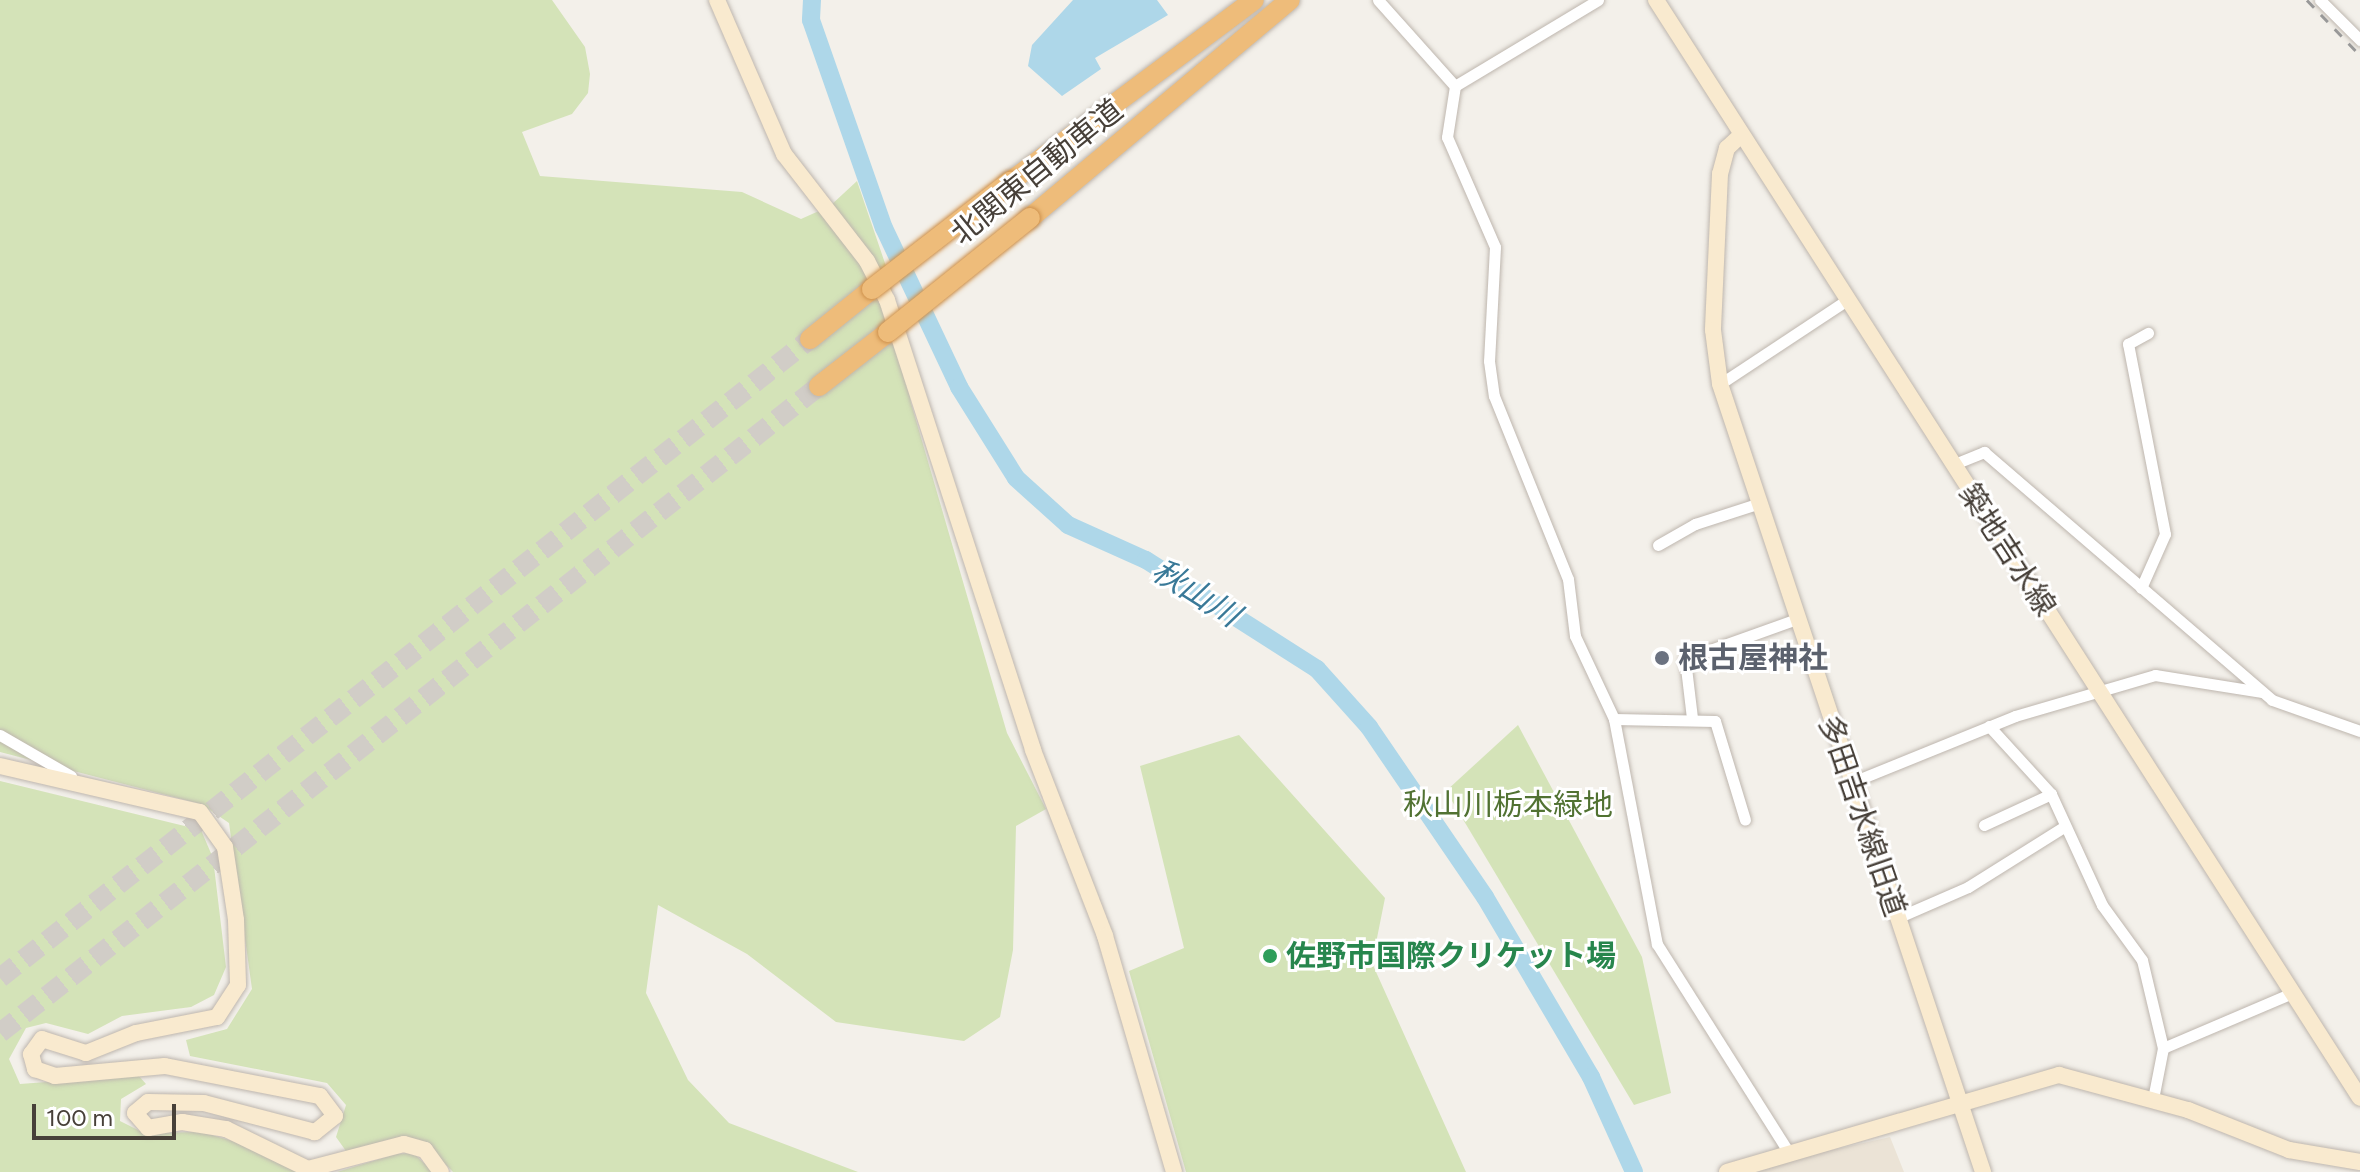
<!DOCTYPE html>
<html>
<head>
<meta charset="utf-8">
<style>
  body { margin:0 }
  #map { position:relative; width:2360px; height:1172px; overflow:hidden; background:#f3f0ea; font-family:Figtree,"Noto Sans JP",sans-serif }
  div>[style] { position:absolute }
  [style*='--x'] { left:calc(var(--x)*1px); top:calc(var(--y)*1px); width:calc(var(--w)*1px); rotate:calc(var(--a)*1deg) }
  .education>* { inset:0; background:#ebe3d6 }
  .green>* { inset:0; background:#d4e3b8 }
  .water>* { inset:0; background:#aed7e9 }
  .river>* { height:18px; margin:-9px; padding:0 9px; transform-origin:9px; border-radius:9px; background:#aed7e9 }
  .highway-tunnel>* { height:20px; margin-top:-10px; transform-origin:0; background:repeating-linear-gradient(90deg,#d1cdc7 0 20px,transparent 0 30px) }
  .roads { filter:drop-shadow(0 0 2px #beb6ae) drop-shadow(0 0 2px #beb6ae) }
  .street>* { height:11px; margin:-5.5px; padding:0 5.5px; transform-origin:5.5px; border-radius:5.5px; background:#fff }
  .secondary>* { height:16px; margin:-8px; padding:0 8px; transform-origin:8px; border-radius:8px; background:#f9eacf }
  .highway>* { height:20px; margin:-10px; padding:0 10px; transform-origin:10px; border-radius:10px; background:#eebc7a }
  .rail>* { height:3px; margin-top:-1.5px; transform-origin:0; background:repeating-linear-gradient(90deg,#989898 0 10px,transparent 0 20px) }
  .bridges { filter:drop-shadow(0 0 2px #cd904b) drop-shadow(0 0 2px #cd904b) }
  .highway-bridge>* { height:20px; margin:-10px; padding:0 10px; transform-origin:10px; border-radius:10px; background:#eebc7a }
  .dots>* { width:22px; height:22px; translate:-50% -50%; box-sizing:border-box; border:4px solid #fff; border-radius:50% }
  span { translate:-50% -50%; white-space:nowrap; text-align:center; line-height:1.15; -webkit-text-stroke:6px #fff; paint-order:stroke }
  .street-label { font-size:30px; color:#474039 }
  .worship-label { font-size:30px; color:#5b616d; font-weight:700 }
  .left { translate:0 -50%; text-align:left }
  .park-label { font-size:30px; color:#517232 }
  .leisure-label { font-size:30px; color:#27864d; font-weight:700 }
  .water-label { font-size:32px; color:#397998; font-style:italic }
  .scale { position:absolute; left:32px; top:1104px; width:144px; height:36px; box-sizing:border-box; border:4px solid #474039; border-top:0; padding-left:10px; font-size:24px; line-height:28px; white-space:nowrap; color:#474039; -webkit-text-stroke:6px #fff; paint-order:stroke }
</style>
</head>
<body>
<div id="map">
  <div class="education">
    <div style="clip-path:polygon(1890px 1137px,1904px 1172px,1752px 1172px,1792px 1159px)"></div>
  </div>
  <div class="green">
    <div style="clip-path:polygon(0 0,552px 0,585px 47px,590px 74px,588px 93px,572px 114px,522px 132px,540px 176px,742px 192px,801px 219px,830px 206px,857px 181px,889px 275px,911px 403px,1007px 733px,1046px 809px,1016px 826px,1013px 950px,1000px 1017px,964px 1041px,836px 1022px,747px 954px,658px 905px,646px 993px,688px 1080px,729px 1123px,858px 1172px,453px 1172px,425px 1143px,346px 1151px,336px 1137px,346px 1105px,327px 1083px,190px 1056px,186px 1040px,227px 1029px,252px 989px,229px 823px,201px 804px,0 752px)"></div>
    <div style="clip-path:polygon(1518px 725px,1642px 957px,1671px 1093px,1634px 1105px,1446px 791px)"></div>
    <div style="clip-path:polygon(1239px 735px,1385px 898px,1372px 963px,1466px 1172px,1186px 1172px,1129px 971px,1184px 948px,1140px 766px)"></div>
    <div style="clip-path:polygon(0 781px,201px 830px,213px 858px,226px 967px,214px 995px,191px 1007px,122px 1016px,88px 1034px,46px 1023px,26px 1028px,9px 1059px,20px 1084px,138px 1075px,146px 1084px,121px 1099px,120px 1121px,144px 1133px,201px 1132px,240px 1143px,302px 1172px,0 1172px)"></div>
    <div style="clip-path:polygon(413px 1153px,434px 1172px,337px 1172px,396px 1154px)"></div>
  </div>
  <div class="water">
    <div style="clip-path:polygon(1073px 0,1157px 0,1168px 15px,1095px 58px,1101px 69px,1062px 96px,1028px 66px,1032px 45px)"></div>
  </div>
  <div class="river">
    <div style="--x:812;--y:0;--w:20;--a:93"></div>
    <div style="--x:811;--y:20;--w:220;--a:70.7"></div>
    <div style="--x:884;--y:228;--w:176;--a:64.7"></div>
    <div style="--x:959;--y:387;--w:107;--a:57.9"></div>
    <div style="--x:1016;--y:478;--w:70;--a:42.1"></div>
    <div style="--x:1068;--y:525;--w:85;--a:24.2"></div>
    <div style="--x:1146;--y:560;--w:203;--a:32.5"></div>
    <div style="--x:1317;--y:669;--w:78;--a:48.1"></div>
    <div style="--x:1369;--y:727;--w:206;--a:55.7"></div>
    <div style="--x:1485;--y:897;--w:209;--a:59.5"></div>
    <div style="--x:1591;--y:1077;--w:104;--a:65.6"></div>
  </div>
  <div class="highway-tunnel">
    <div style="--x:0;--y:978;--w:1032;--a:-38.27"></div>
    <div style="--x:0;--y:1033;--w:1044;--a:-38.31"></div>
  </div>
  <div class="roads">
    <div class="street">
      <div style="--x:1378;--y:0;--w:115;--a:48.2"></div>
      <div style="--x:1598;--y:0;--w:167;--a:149"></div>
      <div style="--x:1455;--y:86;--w:52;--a:98.9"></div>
      <div style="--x:1447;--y:137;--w:120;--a:66.4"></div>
      <div style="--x:1495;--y:247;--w:114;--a:93"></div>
      <div style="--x:1489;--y:361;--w:35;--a:82"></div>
      <div style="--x:1494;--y:396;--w:197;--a:68"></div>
      <div style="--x:1568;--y:579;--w:57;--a:83"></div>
      <div style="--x:1575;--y:636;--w:92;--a:64.8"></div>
      <div style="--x:1614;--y:719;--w:229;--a:79.2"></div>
      <div style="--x:1657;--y:944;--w:245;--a:57.7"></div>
      <div style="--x:2320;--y:0;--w:57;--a:45"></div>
      <div style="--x:1720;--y:384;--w:152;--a:-33.5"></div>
      <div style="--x:1952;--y:465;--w:35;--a:-22"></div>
      <div style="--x:1984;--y:452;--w:380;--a:40.7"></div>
      <div style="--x:2272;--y:700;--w:93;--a:19.4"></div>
      <div style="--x:1658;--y:545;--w:43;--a:-29.6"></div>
      <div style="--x:1695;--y:524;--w:65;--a:-17.9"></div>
      <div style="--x:2141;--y:588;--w:59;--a:-66"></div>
      <div style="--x:2165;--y:534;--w:194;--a:-101"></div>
      <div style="--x:2128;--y:344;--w:23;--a:-29"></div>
      <div style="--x:1692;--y:718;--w:59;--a:-96.8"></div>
      <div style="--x:1685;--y:659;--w:116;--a:-19.7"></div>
      <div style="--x:1614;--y:719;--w:101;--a:1.1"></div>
      <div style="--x:1715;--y:721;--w:103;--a:73.1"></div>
      <div style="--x:1989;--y:726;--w:92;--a:47.6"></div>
      <div style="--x:2051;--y:794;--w:122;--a:65.3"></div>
      <div style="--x:2102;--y:905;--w:68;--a:54"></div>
      <div style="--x:2142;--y:960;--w:90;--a:76.6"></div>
      <div style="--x:2163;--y:1048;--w:52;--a:101.1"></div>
      <div style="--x:0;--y:735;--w:82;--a:30"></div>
      <div style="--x:1850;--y:783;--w:178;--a:-22.1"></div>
      <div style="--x:2015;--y:716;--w:146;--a:-16.3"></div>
      <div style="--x:2155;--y:675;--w:107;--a:9.1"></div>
      <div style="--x:1984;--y:825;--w:74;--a:-24.8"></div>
      <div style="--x:1897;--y:918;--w:77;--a:-23.6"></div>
      <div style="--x:1968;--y:887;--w:111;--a:-32.1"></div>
      <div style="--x:2163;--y:1048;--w:140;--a:-23.1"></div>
    </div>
    <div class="secondary">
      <div style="--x:717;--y:0;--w:168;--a:66.5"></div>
      <div style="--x:784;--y:154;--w:135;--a:52.2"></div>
      <div style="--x:867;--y:261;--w:44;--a:62.9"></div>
      <div style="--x:887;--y:300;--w:473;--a:72"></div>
      <div style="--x:1033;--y:750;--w:199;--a:68.8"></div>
      <div style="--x:1105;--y:936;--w:246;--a:73.7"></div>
      <div style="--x:1656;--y:0;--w:1304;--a:57.33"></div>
      <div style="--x:1740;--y:136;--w:18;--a:137"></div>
      <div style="--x:1727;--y:148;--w:27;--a:105"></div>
      <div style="--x:1720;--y:174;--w:156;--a:92.6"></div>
      <div style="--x:1713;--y:330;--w:54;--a:82.6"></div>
      <div style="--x:1720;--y:384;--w:831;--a:71.54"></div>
      <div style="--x:0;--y:766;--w:205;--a:13"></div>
      <div style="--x:200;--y:812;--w:43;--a:54.5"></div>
      <div style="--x:225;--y:847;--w:74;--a:81.4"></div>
      <div style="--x:236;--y:920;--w:65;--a:88.2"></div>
      <div style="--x:238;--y:985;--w:38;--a:123"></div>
      <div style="--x:217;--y:1017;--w:83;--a:168.8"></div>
      <div style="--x:136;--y:1033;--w:54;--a:158.2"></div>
      <div style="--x:86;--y:1053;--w:46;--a:-162.3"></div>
      <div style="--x:42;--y:1039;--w:19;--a:126"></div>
      <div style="--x:31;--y:1054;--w:16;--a:75"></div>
      <div style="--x:35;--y:1069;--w:21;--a:19"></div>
      <div style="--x:55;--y:1076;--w:110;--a:-5.2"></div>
      <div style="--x:165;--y:1066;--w:158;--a:11"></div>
      <div style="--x:320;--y:1096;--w:25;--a:53"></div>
      <div style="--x:335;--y:1116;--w:26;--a:141"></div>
      <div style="--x:315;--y:1132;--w:115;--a:-165.4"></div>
      <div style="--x:204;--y:1103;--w:56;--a:-179"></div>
      <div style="--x:148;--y:1102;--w:17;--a:140"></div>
      <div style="--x:135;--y:1113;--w:20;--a:49"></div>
      <div style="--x:148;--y:1128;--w:35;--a:-10"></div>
      <div style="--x:182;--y:1122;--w:45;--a:9"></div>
      <div style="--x:226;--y:1129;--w:91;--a:26"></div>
      <div style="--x:308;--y:1169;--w:99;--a:-14.6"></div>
      <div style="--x:404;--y:1144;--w:22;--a:16"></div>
      <div style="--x:425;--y:1150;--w:27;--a:54"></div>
      <div style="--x:1727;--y:1172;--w:346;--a:-16.3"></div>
      <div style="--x:2059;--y:1075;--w:134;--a:15.2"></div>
      <div style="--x:2188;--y:1110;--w:109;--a:21.6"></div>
      <div style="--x:2289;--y:1150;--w:72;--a:9.6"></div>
    </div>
    <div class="highway">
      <div style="--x:1010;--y:182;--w:304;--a:-36.7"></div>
      <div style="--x:1030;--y:218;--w:339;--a:-40"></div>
      <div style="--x:810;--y:339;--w:80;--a:-38.9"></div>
      <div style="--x:819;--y:386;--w:88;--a:-38"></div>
    </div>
  </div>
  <div class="rail">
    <div style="--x:2307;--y:0;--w:76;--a:46.1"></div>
  </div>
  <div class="bridges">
    <div class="highway-bridge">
      <div style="--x:872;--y:289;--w:175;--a:-37.8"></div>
      <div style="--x:888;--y:332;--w:182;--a:-38.8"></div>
    </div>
  </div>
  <div class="dots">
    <div style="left:1662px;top:658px;background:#6b7280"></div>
    <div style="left:1270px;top:956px;background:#2e9e5b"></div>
  </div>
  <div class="street-label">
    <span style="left:1037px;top:172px;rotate:-39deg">北関東自動車道</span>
    <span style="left:2007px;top:550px;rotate:57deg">築地吉水線</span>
    <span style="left:1862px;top:816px;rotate:71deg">多田吉水線旧道</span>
  </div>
  <div class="worship-label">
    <span class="left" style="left:1678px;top:658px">根古屋神社</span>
  </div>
  <div class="park-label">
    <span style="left:1508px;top:805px">秋山川栃本緑地</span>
  </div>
  <div class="leisure-label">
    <span class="left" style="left:1286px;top:956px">佐野市国際クリケット場</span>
  </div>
  <div class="water-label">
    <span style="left:1196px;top:593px;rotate:32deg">秋山川</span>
  </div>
  <div class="scale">100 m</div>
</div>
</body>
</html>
